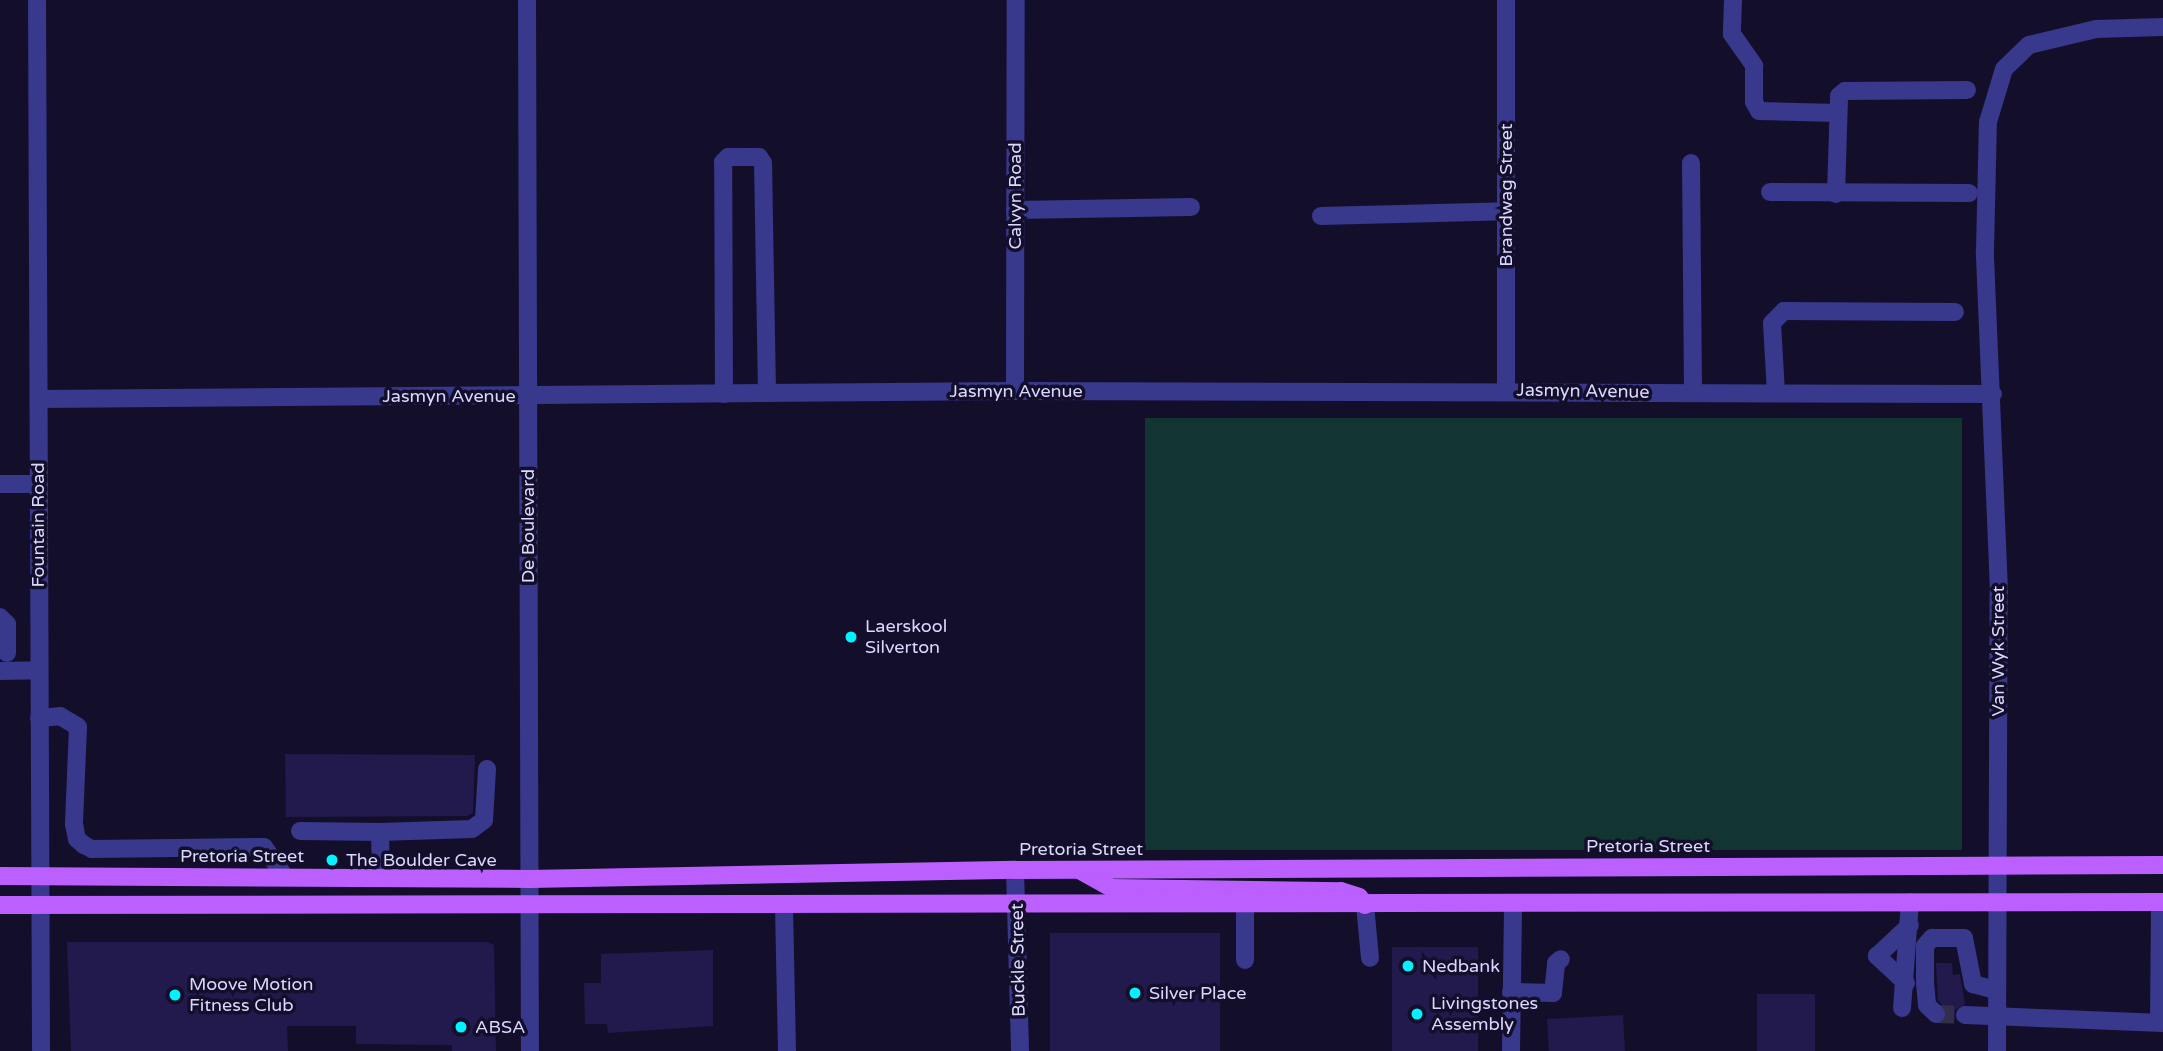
<!DOCTYPE html>
<html>
<head>
<meta charset="utf-8">
<style>
  body { margin:0 }
  #map { position:relative; width:2163px; height:1051px; overflow:hidden; background:#130f2a; font-family:"Varela Round",sans-serif }
  div>[style] { position:absolute }
  [style*='--x'] { left:calc(var(--x)*1px); top:calc(var(--y)*1px); width:calc(var(--w)*1px); rotate:calc(var(--a)*1deg) }
  .green>* { inset:0; background:#123532; transform-origin:0 0 }
  .building>* { inset:0; background:#221a4c; transform-origin:0 0 }
  .minor-tunnel>* { height:18px; margin-top:-9px; transform-origin:0; background:repeating-linear-gradient(90deg,#312d4a 0 18px,transparent 0 27px) }
  .minor>* { height:18px; margin:-9px; padding:0 9px; transform-origin:9px; border-radius:9px; background:#38388c }
  .major>* { height:18px; margin:-9px; padding:0 9px; transform-origin:9px; border-radius:9px; background:#bc5fff }
  .dots>* { width:19px; height:19px; translate:-50% -50%; box-sizing:border-box; border:4px solid #130f2a; border-radius:50% }
  span { translate:-50% -50%; white-space:nowrap; text-align:center; line-height:1.15; -webkit-text-stroke:7px #130f2a; paint-order:stroke }
  .street-label { font-size:18px; color:#dbd8ff }
  .poi-label { font-size:18px; color:#dbd8ff }
  .left { translate:0 -50%; text-align:left }
</style>
</head>
<body>
<div id="map">
  <div class="green">
    <div style="left:1145px;top:418px;width:817px;height:432px"></div>
  </div>
  <div class="building">
    <div style="clip-path:polygon(285px 754px,475px 755px,473px 813px,467px 816px,286px 817px)"></div>
    <div style="left:1220px;top:933px;width:118px;height:170px;rotate:90deg"></div>
    <div style="clip-path:polygon(67px 942px,487px 942px,494px 945px,496px 1051px,452px 1051px,452px 1045px,356px 1044px,356px 1026px,287px 1026px,288px 1051px,71px 1051px)"></div>
    <div style="left:1392px;top:947px;width:86px;height:104px"></div>
    <div style="clip-path:polygon(713px 950px,713px 1026px,608px 1033px,607px 1024px,585px 1024px,584px 983px,601px 983px,601px 954px)"></div>
    <div style="clip-path:polygon(1936px 963px,1952px 963px,1953px 975px,1960px 974px,1965px 1004px,1955px 1010px,1955px 1020px,1945px 1020px,1947px 1010px,1938px 1000px)"></div>
    <div style="left:1757px;top:994px;width:58px;height:57px"></div>
    <div style="left:1623px;top:1015px;width:36px;height:76px;rotate:87deg"></div>
  </div>
  <div class="minor-tunnel">
    <div style="--x:1936;--y:1014;--w:29;--a:2"></div>
  </div>
  <div class="minor">
    <div style="--x:37;--y:0;--w:1051;--a:89.78"></div>
    <div style="--x:527;--y:0;--w:1051;--a:89.84"></div>
    <div style="--x:1733;--y:0;--w:34;--a:92"></div>
    <div style="--x:1732;--y:34;--w:39;--a:55"></div>
    <div style="--x:1754;--y:66;--w:36;--a:90"></div>
    <div style="--x:1754;--y:102;--w:10;--a:61"></div>
    <div style="--x:1759;--y:111;--w:79;--a:1.5"></div>
    <div style="--x:1691;--y:163;--w:229;--a:89.5"></div>
    <div style="--x:1770;--y:192;--w:199;--a:0.3"></div>
    <div style="--x:1836;--y:194;--w:98;--a:-88.2"></div>
    <div style="--x:1839;--y:96;--w:8;--a:-40"></div>
    <div style="--x:1845;--y:91;--w:122;--a:-0.5"></div>
    <div style="--x:1015;--y:210;--w:176;--a:-1"></div>
    <div style="--x:1321;--y:216;--w:185;--a:-1.5"></div>
    <div style="--x:1506;--y:390;--w:390;--a:-90"></div>
    <div style="--x:1015;--y:391;--w:391;--a:-89.9"></div>
    <div style="--x:1776;--y:393;--w:70;--a:-93.3"></div>
    <div style="--x:1772;--y:323;--w:17;--a:-45"></div>
    <div style="--x:1784;--y:311;--w:171;--a:0.3"></div>
    <div style="--x:724;--y:394;--w:232;--a:-90.2"></div>
    <div style="--x:723;--y:162;--w:7;--a:-45"></div>
    <div style="--x:728;--y:157;--w:31;--a:0"></div>
    <div style="--x:759;--y:157;--w:7;--a:56"></div>
    <div style="--x:763;--y:163;--w:230;--a:89"></div>
    <div style="--x:40;--y:399;--w:975;--a:-0.47"></div>
    <div style="--x:1015;--y:391;--w:978;--a:0.18"></div>
    <div style="--x:0;--y:484;--w:37;--a:0"></div>
    <div style="--x:0;--y:617;--w:10;--a:45"></div>
    <div style="--x:7;--y:624;--w:29;--a:90"></div>
    <div style="--x:0;--y:671;--w:39;--a:-1"></div>
    <div style="--x:39;--y:718;--w:21;--a:-5"></div>
    <div style="--x:60;--y:716;--w:21;--a:31"></div>
    <div style="--x:78;--y:727;--w:97;--a:92.4"></div>
    <div style="--x:74;--y:824;--w:15;--a:79"></div>
    <div style="--x:77;--y:839;--w:9;--a:41"></div>
    <div style="--x:84;--y:845;--w:9;--a:27"></div>
    <div style="--x:92;--y:849;--w:172;--a:-0.7"></div>
    <div style="--x:264;--y:847;--w:37;--a:55"></div>
    <div style="--x:300;--y:831;--w:80;--a:0.7"></div>
    <div style="--x:1015;--y:870;--w:181;--a:88.4"></div>
    <div style="--x:381;--y:876;--w:44;--a:-91.3"></div>
    <div style="--x:380;--y:832;--w:92;--a:-1.9"></div>
    <div style="--x:472;--y:829;--w:15;--a:-37"></div>
    <div style="--x:484;--y:820;--w:51;--a:-86.6"></div>
    <div style="--x:1365;--y:905;--w:53;--a:84.6"></div>
    <div style="--x:784;--y:907;--w:144;--a:88.8"></div>
    <div style="--x:1245;--y:960;--w:55;--a:-90"></div>
    <div style="--x:1906;--y:983;--w:40;--a:-137"></div>
    <div style="--x:1877;--y:956;--w:45;--a:-43.2"></div>
    <div style="--x:1511;--y:992;--w:42;--a:1.4"></div>
    <div style="--x:1553;--y:993;--w:30;--a:-84"></div>
    <div style="--x:1556;--y:963;--w:6;--a:-39"></div>
    <div style="--x:1902;--y:1008;--w:106;--a:-85.7"></div>
    <div style="--x:1936;--y:1014;--w:13;--a:-135"></div>
    <div style="--x:1927;--y:1005;--w:21;--a:-95"></div>
    <div style="--x:1925;--y:984;--w:38;--a:-90"></div>
    <div style="--x:1925;--y:946;--w:11;--a:-49"></div>
    <div style="--x:1932;--y:938;--w:32;--a:0"></div>
    <div style="--x:1964;--y:938;--w:47;--a:78.9"></div>
    <div style="--x:1973;--y:984;--w:24;--a:15"></div>
    <div style="--x:1965;--y:1015;--w:198;--a:2.3"></div>
    <div style="--x:2159;--y:1022;--w:120;--a:-89.5"></div>
    <div style="--x:1511;--y:1051;--w:146;--a:-89.2"></div>
    <div style="--x:1997;--y:1051;--w:460;--a:-89.8"></div>
    <div style="--x:1999;--y:591;--w:340;--a:-92.4"></div>
    <div style="--x:1985;--y:251;--w:129;--a:-88.7"></div>
    <div style="--x:1988;--y:122;--w:55;--a:-73.2"></div>
    <div style="--x:2004;--y:69;--w:35;--a:-44"></div>
    <div style="--x:2029;--y:45;--w:69;--a:-13.4"></div>
    <div style="--x:2096;--y:29;--w:67;--a:-1.7"></div>
  </div>
  <div class="major">
    <div style="--x:1079;--y:870;--w:38;--a:29"></div>
    <div style="--x:1112;--y:888;--w:229;--a:0.8"></div>
    <div style="--x:1341;--y:891;--w:19;--a:18"></div>
    <div style="--x:1359;--y:897;--w:10;--a:53"></div>
    <div style="--x:0;--y:876;--w:530;--a:0.32"></div>
    <div style="--x:530;--y:879;--w:485;--a:-1.1"></div>
    <div style="--x:1015;--y:870;--w:1148;--a:-0.25"></div>
    <div style="--x:0;--y:905;--w:2163;--a:-0.08"></div>
  </div>
  <div class="dots">
    <div style="left:851px;top:637px;background:#04f1ff"></div>
    <div style="left:332px;top:860px;background:#04f1ff"></div>
    <div style="left:1408px;top:966px;background:#04f1ff"></div>
    <div style="left:1135px;top:993px;background:#04f1ff"></div>
    <div style="left:175px;top:995px;background:#04f1ff"></div>
    <div style="left:1417px;top:1014px;background:#04f1ff"></div>
    <div style="left:461px;top:1027px;background:#04f1ff"></div>
  </div>
  <div class="street-label">
    <span style="left:1506px;top:195px;rotate:-90deg">Brandwag Street</span>
    <span style="left:1015px;top:196px;rotate:-90deg">Calvyn Road</span>
    <span style="left:1016px;top:391px">Jasmyn Avenue</span>
    <span style="left:1583px;top:391px;rotate:1deg">Jasmyn Avenue</span>
    <span style="left:449px;top:396px">Jasmyn Avenue</span>
    <span style="left:38px;top:525px;rotate:-90deg">Fountain Road</span>
    <span style="left:528px;top:526px;rotate:-90deg">De Boulevard</span>
    <span style="left:1998px;top:651px;rotate:-90deg">Van Wyk Street</span>
    <span style="left:1648px;top:846px">Pretoria Street</span>
    <span style="left:1081px;top:849px">Pretoria Street</span>
    <span style="left:242px;top:856px">Pretoria Street</span>
    <span style="left:1018px;top:960px;rotate:-91deg">Buckle Street</span>
  </div>
  <div class="poi-label">
    <span class="left" style="left:865px;top:637px">Laerskool<br>Silverton</span>
    <span class="left" style="left:346px;top:860px">The Boulder Cave</span>
    <span class="left" style="left:1422px;top:966px">Nedbank</span>
    <span class="left" style="left:189px;top:995px">Moove Motion<br>Fitness Club</span>
    <span class="left" style="left:1149px;top:993px">Silver Place</span>
    <span class="left" style="left:1431px;top:1014px">Livingstones<br>Assembly</span>
    <span class="left" style="left:475px;top:1027px">ABSA</span>
  </div>
</div>
</body>
</html>
